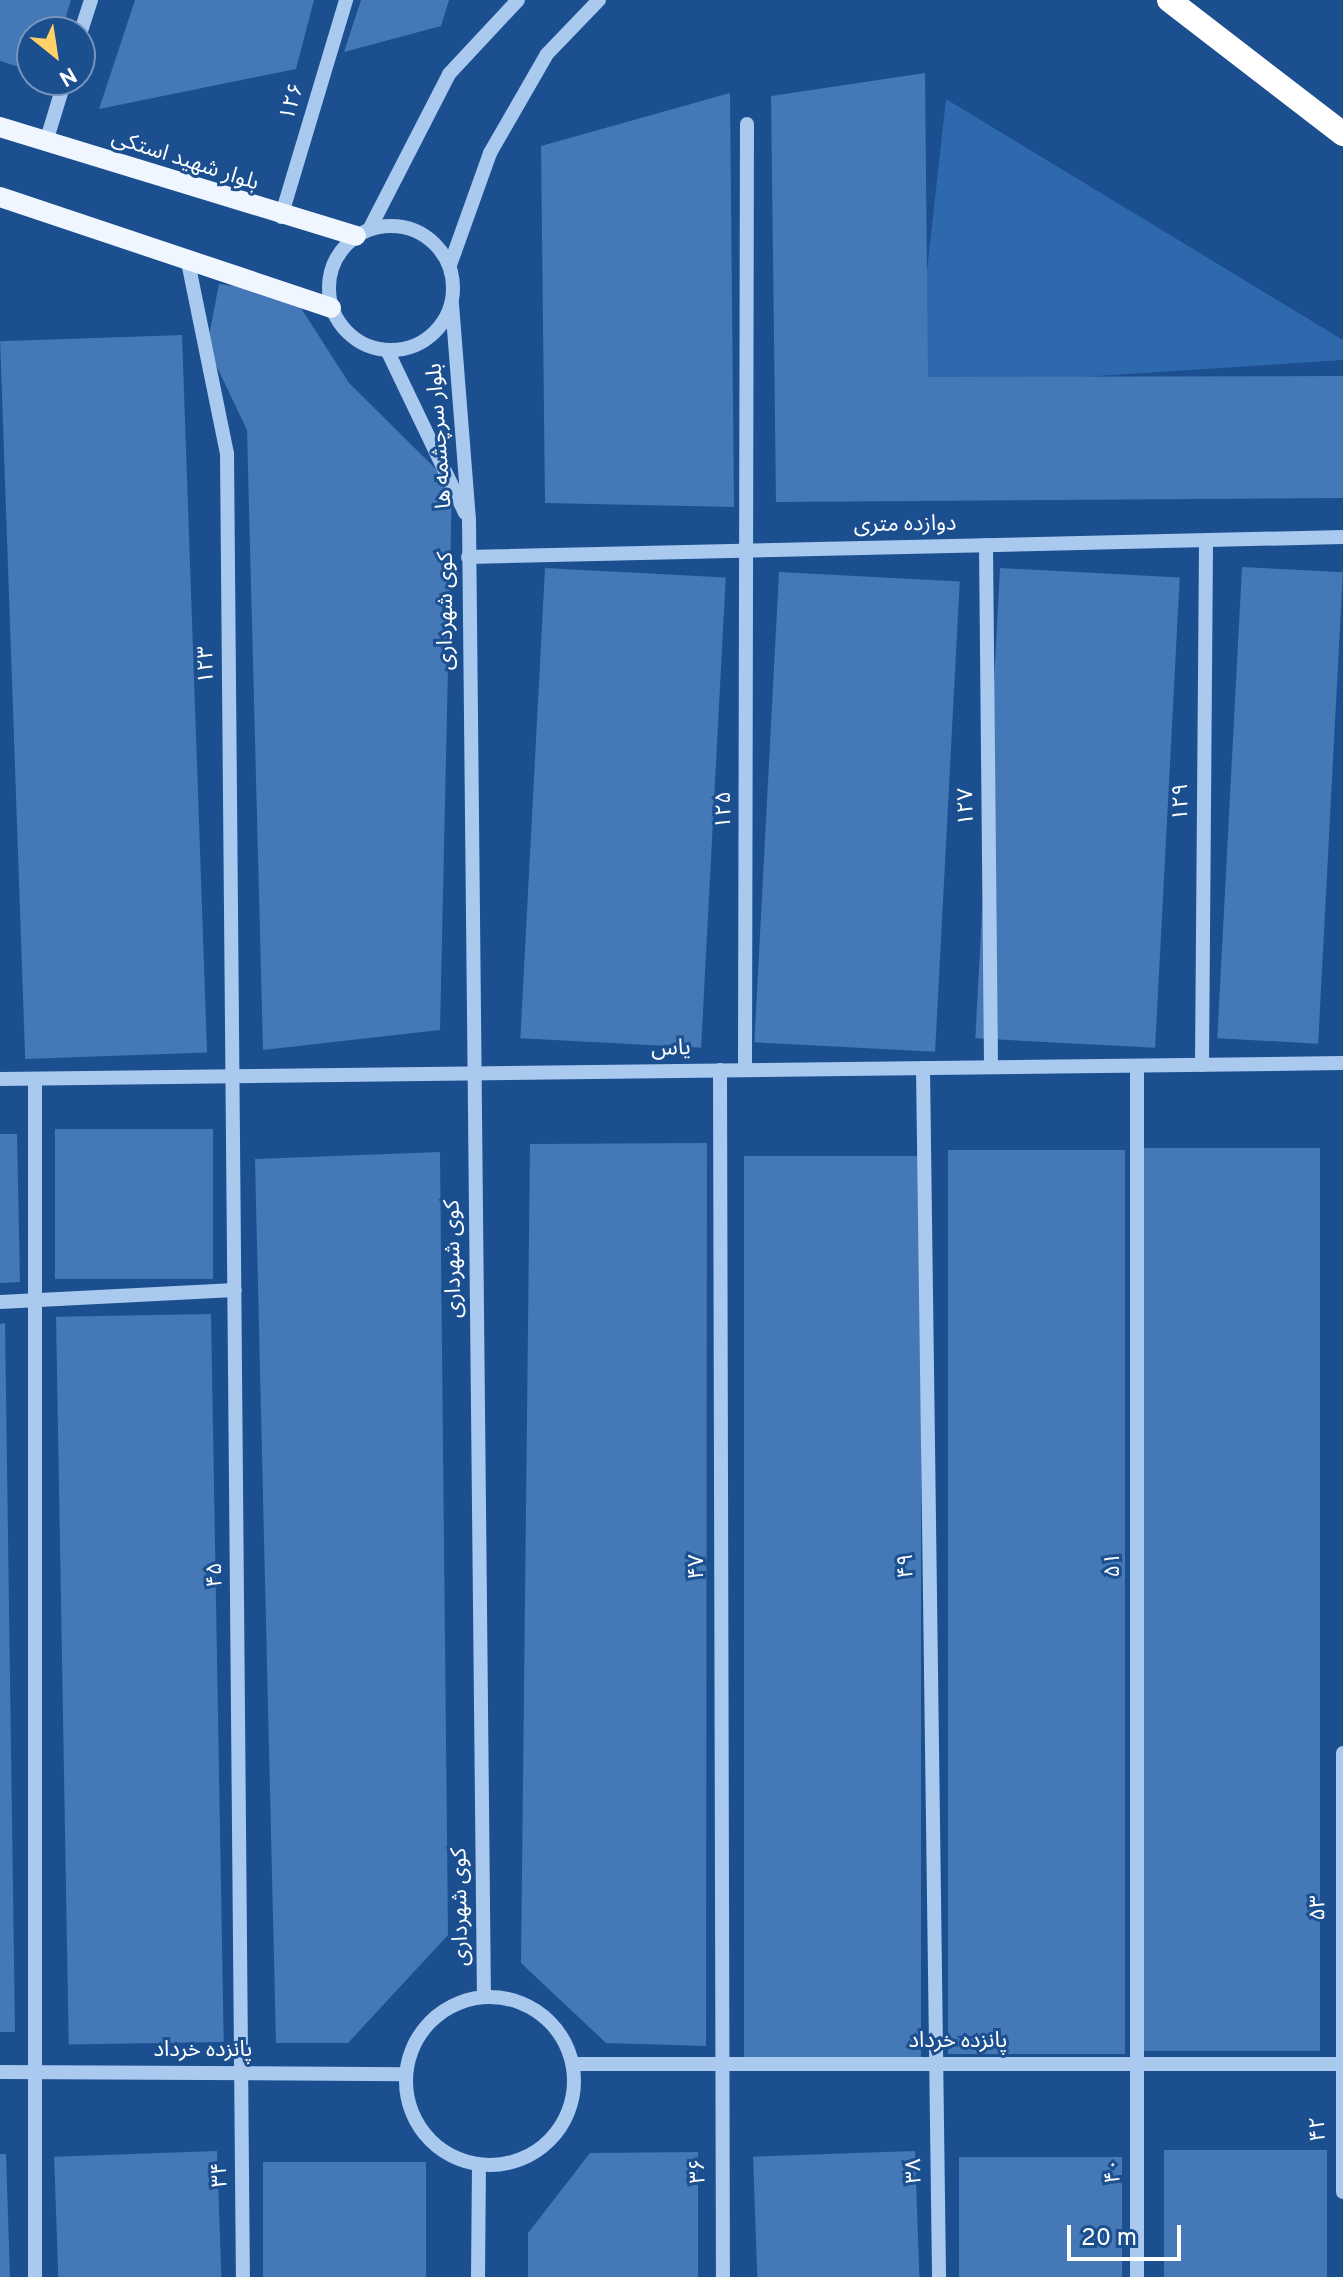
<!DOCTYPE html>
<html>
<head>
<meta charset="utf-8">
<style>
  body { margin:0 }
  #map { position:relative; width:1343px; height:2277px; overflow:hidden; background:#1b4f8f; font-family:Overpass,"Noto Sans Arabic",sans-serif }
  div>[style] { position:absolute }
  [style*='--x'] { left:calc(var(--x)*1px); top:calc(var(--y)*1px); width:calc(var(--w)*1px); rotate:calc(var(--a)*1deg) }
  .green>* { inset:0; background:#2e69ad }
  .building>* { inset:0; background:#4478b7; transform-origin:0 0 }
  .minor>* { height:14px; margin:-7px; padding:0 7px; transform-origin:7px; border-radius:7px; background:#a9c9ee }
  .minor>.ring { margin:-7px; padding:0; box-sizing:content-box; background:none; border:14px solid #a9c9ee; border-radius:50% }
  .major>* { height:20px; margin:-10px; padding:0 10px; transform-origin:10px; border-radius:10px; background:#f0f6ff }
  .highway>* { height:24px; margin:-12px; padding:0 12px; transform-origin:12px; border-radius:12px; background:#fff }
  span { translate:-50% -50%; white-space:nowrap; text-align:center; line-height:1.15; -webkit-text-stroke:6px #1b4f8f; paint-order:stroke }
  .street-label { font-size:22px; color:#fff }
  .north { position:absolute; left:16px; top:16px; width:80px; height:80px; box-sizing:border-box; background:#1b4f8f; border:2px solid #7695bc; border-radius:50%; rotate:150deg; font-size:22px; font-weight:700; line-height:32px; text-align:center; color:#fff }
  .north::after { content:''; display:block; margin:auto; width:28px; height:36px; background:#ffd166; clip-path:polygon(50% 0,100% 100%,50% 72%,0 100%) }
  .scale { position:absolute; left:1067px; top:2225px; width:114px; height:36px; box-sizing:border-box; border:4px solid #fff; border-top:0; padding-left:10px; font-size:24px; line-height:28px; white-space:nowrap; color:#fff; -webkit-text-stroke:6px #1b4f8f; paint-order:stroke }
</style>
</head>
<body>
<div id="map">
  <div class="green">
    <div style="clip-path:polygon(946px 99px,1343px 340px,1343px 360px,914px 388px)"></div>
  </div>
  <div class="building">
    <div style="clip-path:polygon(0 0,71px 0,61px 32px,32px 32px,32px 71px,0 61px)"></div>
    <div style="clip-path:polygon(135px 0,314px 0,296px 69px,99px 109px)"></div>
    <div style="clip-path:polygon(361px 0,449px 0,441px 26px,344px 52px)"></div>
    <div style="clip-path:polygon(925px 73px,928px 377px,1343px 376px,1343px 498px,776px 502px,771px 96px)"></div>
    <div style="clip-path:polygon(730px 93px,734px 507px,545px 503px,541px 146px)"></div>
    <div style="clip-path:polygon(219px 284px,292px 294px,349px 383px,452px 485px,440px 1030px,263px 1050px,247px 430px,207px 346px)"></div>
    <div style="left:182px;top:335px;width:718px;height:182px;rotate:88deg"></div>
    <div style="left:1242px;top:567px;width:101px;height:472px;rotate:3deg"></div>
    <div style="left:545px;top:568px;width:181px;height:471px;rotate:3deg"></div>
    <div style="left:1000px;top:568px;width:180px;height:471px;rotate:3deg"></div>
    <div style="left:779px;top:572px;width:181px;height:471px;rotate:3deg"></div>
    <div style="left:213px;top:1129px;width:150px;height:158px;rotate:90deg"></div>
    <div style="clip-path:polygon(0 1134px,17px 1134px,20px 1282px,0 1283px)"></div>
    <div style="clip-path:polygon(707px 1143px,706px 2046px,606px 2043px,521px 1963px,530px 1144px)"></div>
    <div style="left:1320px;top:1148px;width:903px;height:177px;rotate:90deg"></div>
    <div style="left:1125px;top:1150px;width:904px;height:177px;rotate:90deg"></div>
    <div style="clip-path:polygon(440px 1152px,448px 1935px,348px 2043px,276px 2043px,255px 1159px)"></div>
    <div style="left:744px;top:1156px;width:177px;height:904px"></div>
    <div style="left:211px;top:1314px;width:728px;height:155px;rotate:89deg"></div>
    <div style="clip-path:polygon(5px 1323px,15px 2032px,0 2032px,0 1324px)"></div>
    <div style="left:1164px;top:2150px;width:163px;height:127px"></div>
    <div style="left:217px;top:2151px;width:126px;height:163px;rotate:88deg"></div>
    <div style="left:915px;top:2151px;width:126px;height:162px;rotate:88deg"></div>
    <div style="clip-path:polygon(698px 2152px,698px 2277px,528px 2277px,528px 2233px,590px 2153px)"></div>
    <div style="clip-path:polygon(0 2154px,6px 2154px,10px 2277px,0 2277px)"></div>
    <div style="left:959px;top:2157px;width:163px;height:120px"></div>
    <div style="left:263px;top:2162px;width:163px;height:115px"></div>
  </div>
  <div class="minor">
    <div style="--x:80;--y:34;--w:36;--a:-72"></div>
    <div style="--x:46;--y:142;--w:65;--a:-73"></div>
    <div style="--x:281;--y:217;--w:227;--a:-73.3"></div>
    <div class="ring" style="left:329px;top:226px;width:110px;height:110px"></div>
    <div style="--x:370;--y:228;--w:173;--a:-62.8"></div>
    <div style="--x:449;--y:74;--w:101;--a:-47"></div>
    <div style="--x:187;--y:257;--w:200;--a:78.5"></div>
    <div style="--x:227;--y:453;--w:1824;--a:89.5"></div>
    <div style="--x:450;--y:265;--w:119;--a:-70.3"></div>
    <div style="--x:490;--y:153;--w:114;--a:-60.1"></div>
    <div style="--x:547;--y:54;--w:75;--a:-46.1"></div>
    <div style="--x:452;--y:304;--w:217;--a:85.5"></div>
    <div style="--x:469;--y:520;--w:1477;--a:89.42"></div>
    <div style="--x:387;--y:350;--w:181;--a:64.4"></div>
    <div style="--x:986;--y:545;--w:522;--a:89.45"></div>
    <div style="--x:468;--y:557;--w:875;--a:-1.31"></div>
    <div style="--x:1202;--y:1065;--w:525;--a:-89.56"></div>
    <div style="--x:923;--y:1068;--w:1209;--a:89.24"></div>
    <div style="--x:720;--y:1070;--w:1207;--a:89.86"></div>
    <div style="--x:745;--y:1070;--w:946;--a:-89.88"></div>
    <div style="--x:0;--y:1079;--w:1343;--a:-0.68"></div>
    <div style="--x:35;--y:1079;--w:1198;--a:90"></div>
    <div style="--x:0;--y:1302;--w:235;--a:-2.9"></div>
    <div style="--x:1343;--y:1753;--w:439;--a:90"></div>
    <div class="ring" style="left:406px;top:1997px;width:154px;height:154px"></div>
    <div style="--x:573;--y:2064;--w:770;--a:0"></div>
    <div style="--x:0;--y:2072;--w:406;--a:0.3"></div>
    <div style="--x:478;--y:2277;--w:111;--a:-89.5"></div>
    <div style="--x:1137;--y:2277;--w:1211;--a:-90"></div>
  </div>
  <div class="major">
    <div style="--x:0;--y:127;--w:372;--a:17"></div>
    <div style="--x:0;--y:197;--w:349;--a:18.5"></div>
  </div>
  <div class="highway">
    <div style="--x:1169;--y:0;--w:220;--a:37.6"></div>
  </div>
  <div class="street-label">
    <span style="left:293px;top:102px;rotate:-73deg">۱۲۶</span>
    <span style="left:185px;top:161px;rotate:18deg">بلوار شهید استکی</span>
    <span style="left:440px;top:436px;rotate:-94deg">بلوار سرچشمه ها</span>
    <span style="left:905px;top:525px;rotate:-1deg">دوازده متری</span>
    <span style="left:447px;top:611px;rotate:-90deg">کوی شهرداری</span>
    <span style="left:207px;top:665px;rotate:-91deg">۱۲۳</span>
    <span style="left:1182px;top:802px;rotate:-90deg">۱۲۹</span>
    <span style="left:967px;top:807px;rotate:-91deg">۱۲۷</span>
    <span style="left:725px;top:810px;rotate:-90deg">۱۲۵</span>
    <span style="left:671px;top:1049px;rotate:-1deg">یاس</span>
    <span style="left:454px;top:1259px;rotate:-91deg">کوی شهرداری</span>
    <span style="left:1114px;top:1565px;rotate:-90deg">۵۱</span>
    <span style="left:907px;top:1566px;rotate:-91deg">۴۹</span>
    <span style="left:698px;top:1567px;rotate:-90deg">۴۷</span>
    <span style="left:216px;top:1575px;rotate:-91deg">۴۵</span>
    <span style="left:461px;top:1907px;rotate:-91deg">کوی شهرداری</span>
    <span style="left:1319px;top:1908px;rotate:-89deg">۵۳</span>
    <span style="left:958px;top:2042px">پانزده خرداد</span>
    <span style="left:203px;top:2051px">پانزده خرداد</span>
    <span style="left:1319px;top:2129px;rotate:-92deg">۴۲</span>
    <span style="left:699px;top:2171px;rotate:-91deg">۳۶</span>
    <span style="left:915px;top:2171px;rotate:-91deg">۳۸</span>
    <span style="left:1114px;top:2171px;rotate:-91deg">۴۰</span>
    <span style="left:221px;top:2175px;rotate:-90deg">۳۴</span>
  </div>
  <div class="north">N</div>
  <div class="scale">20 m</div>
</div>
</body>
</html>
